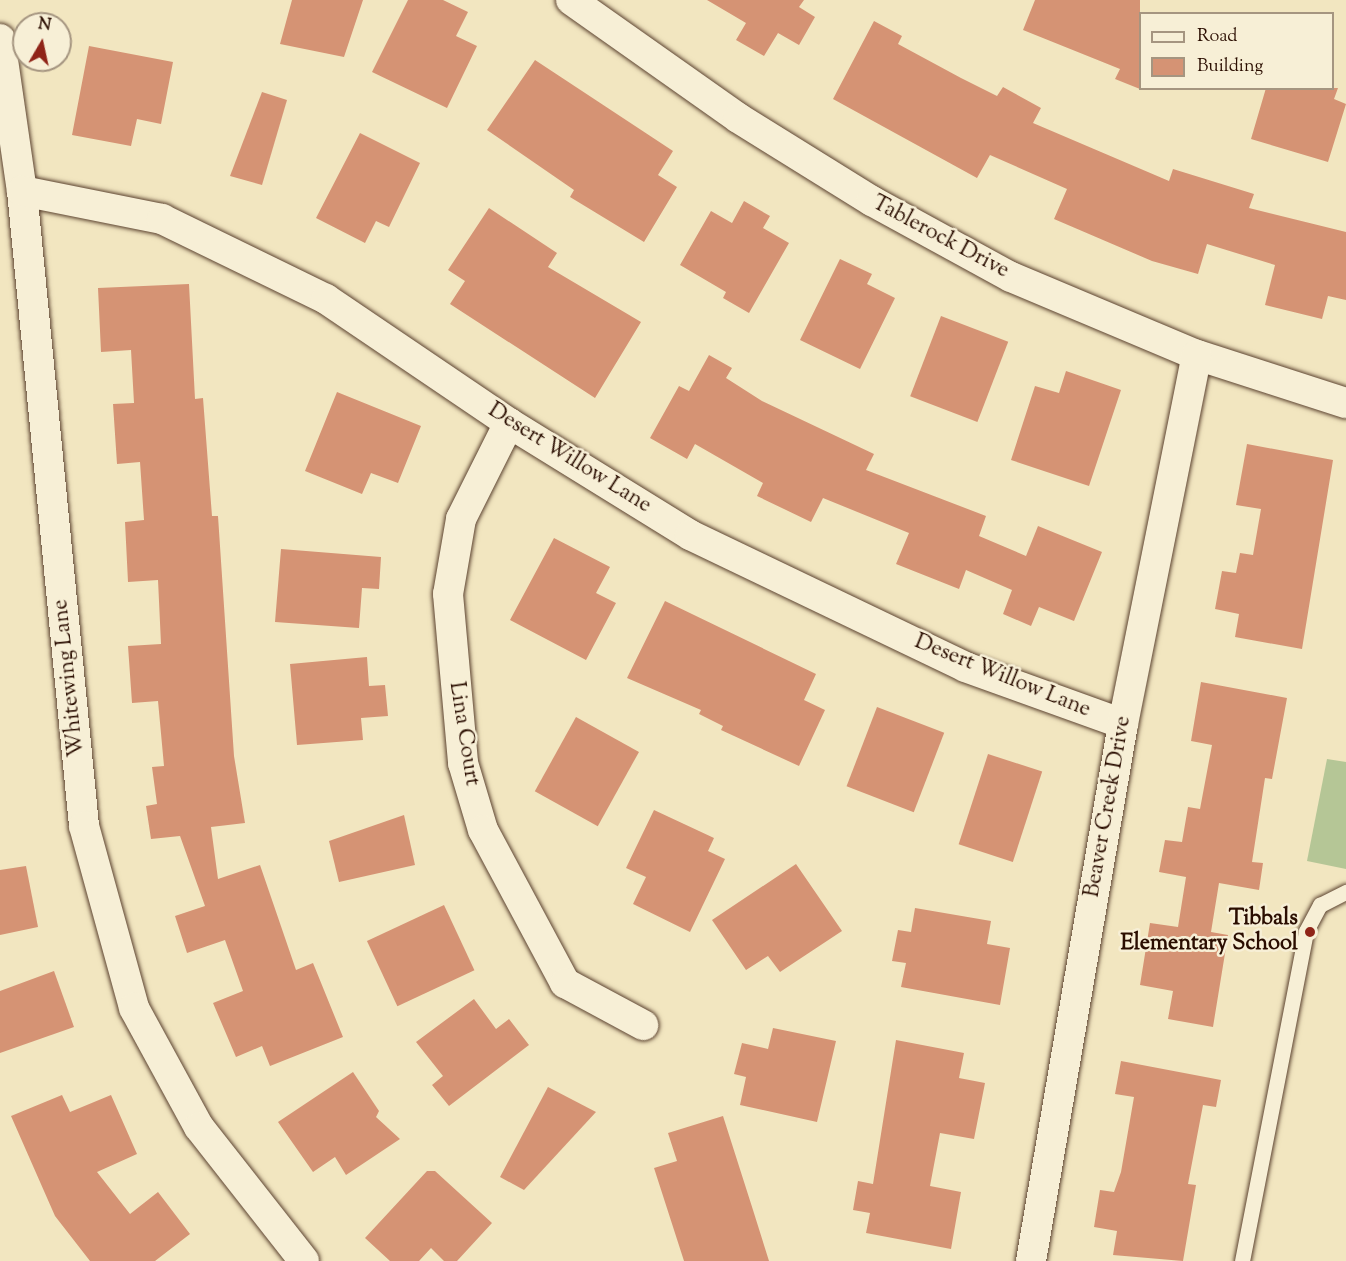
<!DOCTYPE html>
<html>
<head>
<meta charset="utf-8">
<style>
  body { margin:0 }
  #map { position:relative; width:1346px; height:1261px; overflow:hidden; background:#f2e6c0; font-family:"Sorts Mill Goudy",serif }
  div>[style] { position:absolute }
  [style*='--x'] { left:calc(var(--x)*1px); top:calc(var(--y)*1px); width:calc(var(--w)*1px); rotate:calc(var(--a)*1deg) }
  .green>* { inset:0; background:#b5c696 }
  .building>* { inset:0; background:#d59374; transform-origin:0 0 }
  .roads { filter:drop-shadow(0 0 2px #5c4330) drop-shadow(0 0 2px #5c4330) }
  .lane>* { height:15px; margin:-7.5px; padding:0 7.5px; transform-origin:7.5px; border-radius:7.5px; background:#f7efd6 }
  .street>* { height:30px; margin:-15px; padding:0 15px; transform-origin:15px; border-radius:15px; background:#f7efd6 }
  .dots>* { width:16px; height:16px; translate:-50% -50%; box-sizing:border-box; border:3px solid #f7efd6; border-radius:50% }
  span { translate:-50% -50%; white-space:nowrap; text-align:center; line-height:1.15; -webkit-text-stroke:5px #f7efd6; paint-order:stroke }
  .street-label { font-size:22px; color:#2a0d00 }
  .poi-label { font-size:22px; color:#2a0d00; font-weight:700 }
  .right { translate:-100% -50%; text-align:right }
  .legend { position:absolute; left:1139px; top:12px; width:195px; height:78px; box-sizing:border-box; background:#f7efd6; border:2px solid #a59580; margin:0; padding:8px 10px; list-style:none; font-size:18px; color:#2a0d00 }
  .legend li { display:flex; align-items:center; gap:12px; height:30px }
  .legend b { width:30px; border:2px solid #a59580 }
  .north { position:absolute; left:12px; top:12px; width:60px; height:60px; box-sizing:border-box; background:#f7efd6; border:2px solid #a59580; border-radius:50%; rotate:9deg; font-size:16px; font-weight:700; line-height:24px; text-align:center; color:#2a0d00 }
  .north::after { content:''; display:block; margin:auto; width:21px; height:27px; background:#8f2418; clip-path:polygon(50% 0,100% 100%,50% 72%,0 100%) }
</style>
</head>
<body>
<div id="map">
  <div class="green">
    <div style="clip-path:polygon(1327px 759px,1346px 762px,1346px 869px,1307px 861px)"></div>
  </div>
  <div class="building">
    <div style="clip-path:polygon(292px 0,363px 0,344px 57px,280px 44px)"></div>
    <div style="clip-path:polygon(408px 0,443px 0,468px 12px,456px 36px,477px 46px,447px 108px,372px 72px)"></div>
    <div style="clip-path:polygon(707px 0,804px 0,799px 7px,815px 17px,799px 45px,778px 33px,764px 56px,736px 40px,746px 23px)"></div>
    <div style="clip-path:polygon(1035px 0,1140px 0,1140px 89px,1115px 79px,1120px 69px,1023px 30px)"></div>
    <div style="clip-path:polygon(874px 21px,902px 36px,898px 44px,961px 78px,997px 96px,1003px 87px,1041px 108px,1033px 123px,1169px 181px,1173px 169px,1254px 194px,1249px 208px,1346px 232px,1346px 300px,1328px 296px,1322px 319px,1265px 305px,1275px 265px,1207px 244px,1198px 274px,1152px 261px,1054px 219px,1067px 189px,990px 155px,977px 178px,833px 99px)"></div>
    <div style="clip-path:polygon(89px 46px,173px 62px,161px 124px,137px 119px,131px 146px,72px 135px)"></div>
    <div style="clip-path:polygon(535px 60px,673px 151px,658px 175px,677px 187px,644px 242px,570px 197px,574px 190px,487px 130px)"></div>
    <div style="clip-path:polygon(1266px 88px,1338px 88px,1334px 99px,1346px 104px,1328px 162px,1251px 139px)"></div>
    <div style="clip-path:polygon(262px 92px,287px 100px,262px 185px,230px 176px)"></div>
    <div style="clip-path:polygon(360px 133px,420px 163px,389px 227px,376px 221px,365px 243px,316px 218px)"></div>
    <div style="clip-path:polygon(744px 201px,770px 216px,763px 228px,789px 243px,749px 313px,723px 298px,726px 292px,680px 265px,711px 211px,732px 223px)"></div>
    <div style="clip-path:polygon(489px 208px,557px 253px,548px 267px,641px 322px,595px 398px,450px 304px,465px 281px,448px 270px)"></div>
    <div style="clip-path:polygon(840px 259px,872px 274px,867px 284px,895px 298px,860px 369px,800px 340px)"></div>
    <div style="clip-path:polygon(189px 284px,195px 399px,203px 398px,212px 516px,218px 516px,234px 756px,245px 823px,211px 827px,218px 879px,260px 865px,296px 970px,313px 963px,343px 1037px,270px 1066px,262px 1046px,236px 1057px,213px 1003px,243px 991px,225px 940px,187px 953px,175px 916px,205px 906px,180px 836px,151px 839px,146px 806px,157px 804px,152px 767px,164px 766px,158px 701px,132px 703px,128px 646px,161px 644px,158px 580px,128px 582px,125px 522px,144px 520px,140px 462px,117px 464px,113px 404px,134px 403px,131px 350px,101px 352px,98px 288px)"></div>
    <div style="left:941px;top:316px;width:72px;height:86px;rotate:21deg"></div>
    <div style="clip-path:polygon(709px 355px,732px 368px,726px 378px,762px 401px,874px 454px,866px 470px,986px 516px,979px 536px,1026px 556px,1038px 526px,1102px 552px,1074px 621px,1039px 607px,1031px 626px,1003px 614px,1012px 590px,966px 570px,959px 589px,896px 564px,909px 533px,823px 498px,811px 522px,757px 496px,763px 483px,695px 444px,687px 459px,650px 438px,679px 386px,689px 391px)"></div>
    <div style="clip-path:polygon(1066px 371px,1121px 390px,1089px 486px,1011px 460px,1035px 386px,1059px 393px)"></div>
    <div style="clip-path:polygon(337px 392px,421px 426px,398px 483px,371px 473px,362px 494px,305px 471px)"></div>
    <div style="clip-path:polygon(1247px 444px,1333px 460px,1302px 649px,1235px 637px,1239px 614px,1215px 609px,1222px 571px,1236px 573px,1240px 553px,1253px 555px,1261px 509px,1236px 505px)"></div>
    <div style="clip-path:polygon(554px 538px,610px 567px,596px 593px,616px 603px,586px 660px,510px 620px)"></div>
    <div style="clip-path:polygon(281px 549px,381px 557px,379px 589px,362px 588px,359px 628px,275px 622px)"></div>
    <div style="clip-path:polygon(665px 601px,816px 674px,804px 700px,825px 710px,799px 766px,721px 730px,723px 726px,699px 714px,701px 710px,627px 678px)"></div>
    <div style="clip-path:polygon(367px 657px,369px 686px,385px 685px,388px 716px,361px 718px,363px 740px,297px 745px,290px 664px)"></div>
    <div style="clip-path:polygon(1201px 682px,1287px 698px,1272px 779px,1265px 778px,1252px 862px,1263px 863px,1259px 890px,1219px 883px,1211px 932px,1228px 935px,1213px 1027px,1168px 1019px,1173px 991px,1140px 985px,1150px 923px,1178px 927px,1186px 877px,1159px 872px,1165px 840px,1182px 842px,1188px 807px,1200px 809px,1212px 745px,1191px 741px)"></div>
    <div style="left:877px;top:707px;width:72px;height:85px;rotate:21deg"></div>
    <div style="left:576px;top:717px;width:72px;height:85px;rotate:29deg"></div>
    <div style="left:988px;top:754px;width:57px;height:95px;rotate:18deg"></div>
    <div style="clip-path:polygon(654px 810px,714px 838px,708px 851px,725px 859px,690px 932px,633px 904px,646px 877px,626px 868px)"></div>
    <div style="clip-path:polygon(404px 815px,415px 865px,339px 882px,329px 841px)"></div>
    <div style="clip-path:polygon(796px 864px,842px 931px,780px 972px,768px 956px,746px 970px,712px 920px)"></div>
    <div style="clip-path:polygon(26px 866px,38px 927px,0 935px,0 870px)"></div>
    <div style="left:444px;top:905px;width:72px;height:85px;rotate:65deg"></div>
    <div style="clip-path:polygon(915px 908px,991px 921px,987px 944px,1010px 948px,1000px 1005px,901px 987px,906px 963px,892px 961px,898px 930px,911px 932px)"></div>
    <div style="clip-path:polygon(54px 971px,74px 1027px,0 1053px,0 991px)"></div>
    <div style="clip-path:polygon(474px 999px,496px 1029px,509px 1019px,529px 1045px,449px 1106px,432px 1085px,443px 1076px,416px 1042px)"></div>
    <div style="clip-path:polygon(773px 1028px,836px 1041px,817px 1122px,740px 1105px,746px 1077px,734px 1074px,742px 1043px,768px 1049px)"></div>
    <div style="clip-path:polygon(896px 1040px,964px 1053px,959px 1078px,985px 1083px,974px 1139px,940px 1133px,930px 1186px,961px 1192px,951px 1249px,866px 1233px,870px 1213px,853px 1210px,858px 1181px,873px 1184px)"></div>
    <div style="clip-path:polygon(1121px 1061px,1221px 1080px,1216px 1107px,1203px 1105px,1188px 1184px,1196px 1185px,1183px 1261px,1113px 1255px,1117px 1231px,1094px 1227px,1100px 1190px,1114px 1192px,1121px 1172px,1134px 1097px,1115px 1094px)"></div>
    <div style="clip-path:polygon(353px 1072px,379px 1111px,376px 1117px,400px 1139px,346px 1175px,335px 1157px,313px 1172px,278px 1122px)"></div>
    <div style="clip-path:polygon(548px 1087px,596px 1112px,524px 1190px,500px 1177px)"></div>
    <div style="clip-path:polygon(62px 1095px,70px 1112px,111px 1095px,137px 1154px,97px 1172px,130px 1214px,158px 1192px,190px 1234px,155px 1261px,90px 1261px,55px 1216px,11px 1116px)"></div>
    <div style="clip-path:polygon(723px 1116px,753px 1210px,769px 1261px,684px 1261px,654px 1168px,677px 1161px,668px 1133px)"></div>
    <div style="clip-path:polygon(427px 1171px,435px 1171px,492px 1223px,457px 1261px,444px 1261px,431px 1248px,419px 1261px,390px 1261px,365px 1238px)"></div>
  </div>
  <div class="roads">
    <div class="lane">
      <div style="--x:1242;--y:1261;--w:336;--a:-79"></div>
      <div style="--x:1306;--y:931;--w:30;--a:-62"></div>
      <div style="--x:1320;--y:905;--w:29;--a:-27"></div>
    </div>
    <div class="street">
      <div style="--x:571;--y:0;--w:204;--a:35.2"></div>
      <div style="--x:738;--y:118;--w:158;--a:31.8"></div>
      <div style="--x:872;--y:201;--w:158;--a:28.7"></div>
      <div style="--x:1011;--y:277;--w:202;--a:22.8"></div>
      <div style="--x:1197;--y:355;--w:157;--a:17.9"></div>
      <div style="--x:0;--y:39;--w:154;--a:81.8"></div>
      <div style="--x:22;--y:191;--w:638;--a:84.42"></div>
      <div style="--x:84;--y:826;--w:189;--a:74.6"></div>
      <div style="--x:134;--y:1008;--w:136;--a:61.4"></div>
      <div style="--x:199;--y:1127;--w:170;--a:51.9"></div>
      <div style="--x:22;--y:191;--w:143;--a:11.3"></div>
      <div style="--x:162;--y:219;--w:182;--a:26"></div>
      <div style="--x:326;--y:299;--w:221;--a:34.1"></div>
      <div style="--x:509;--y:423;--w:213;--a:31.7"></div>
      <div style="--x:690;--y:535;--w:305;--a:25.6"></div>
      <div style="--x:965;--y:667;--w:168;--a:19.8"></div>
      <div style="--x:509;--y:423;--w:107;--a:116.6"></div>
      <div style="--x:461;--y:519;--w:76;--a:99.8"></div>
      <div style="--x:448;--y:594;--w:170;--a:84.9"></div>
      <div style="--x:463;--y:763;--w:70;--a:73.4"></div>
      <div style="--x:483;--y:830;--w:174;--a:61.8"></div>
      <div style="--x:565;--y:983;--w:89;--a:28.3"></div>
      <div style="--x:1031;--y:1261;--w:545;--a:-80.28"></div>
      <div style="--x:1123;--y:724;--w:376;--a:-78.7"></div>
    </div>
  </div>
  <div class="dots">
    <div style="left:1310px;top:932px;background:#8f2418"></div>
  </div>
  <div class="street-label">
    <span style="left:940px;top:238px;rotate:28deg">Tablerock Drive</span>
    <span style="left:569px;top:459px;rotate:32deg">Desert Willow Lane</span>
    <span style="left:1002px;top:677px;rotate:22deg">Desert Willow Lane</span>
    <span style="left:70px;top:678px;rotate:-96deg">Whitewing Lane</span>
    <span style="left:463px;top:734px;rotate:81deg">Lina Court</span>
    <span style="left:1109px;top:807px;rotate:-80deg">Beaver Creek Drive</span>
  </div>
  <div class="poi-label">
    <span class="right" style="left:1298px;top:932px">Tibbals<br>Elementary School</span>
  </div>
  <ul class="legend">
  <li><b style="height:8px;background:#f7efd6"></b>Road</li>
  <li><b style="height:16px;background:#d59374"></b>Building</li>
  </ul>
  <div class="north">N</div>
</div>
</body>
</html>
